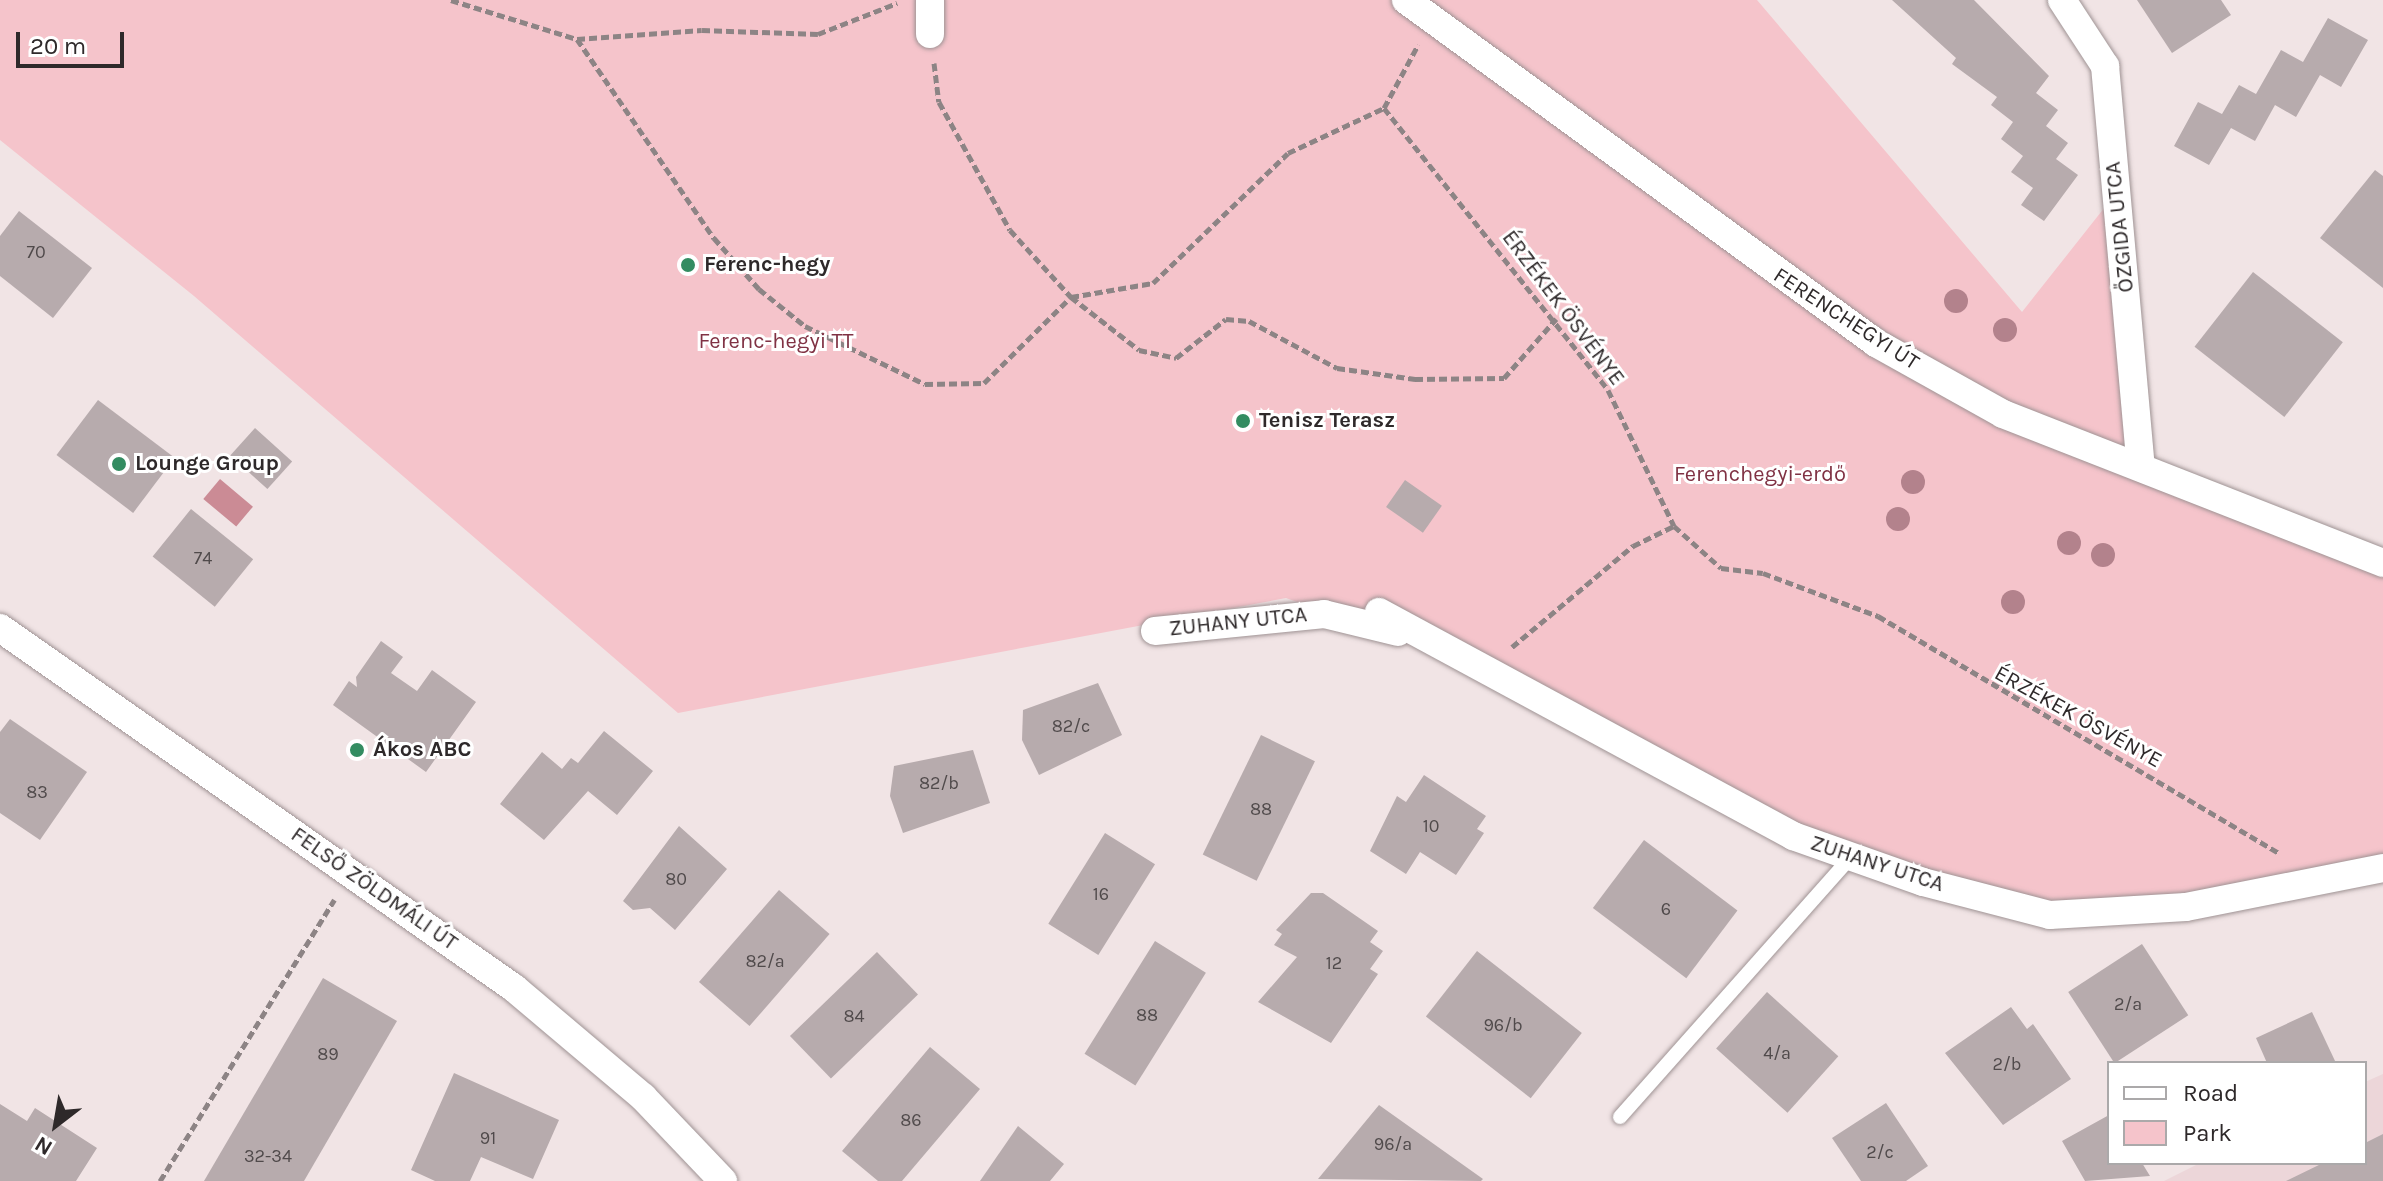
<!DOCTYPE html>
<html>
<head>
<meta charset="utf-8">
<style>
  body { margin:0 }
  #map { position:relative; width:2383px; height:1181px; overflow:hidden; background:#f1e4e5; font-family:Karla,sans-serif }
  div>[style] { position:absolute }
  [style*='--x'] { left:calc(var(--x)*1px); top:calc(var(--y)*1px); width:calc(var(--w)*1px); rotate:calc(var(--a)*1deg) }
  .built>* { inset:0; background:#ecd6d9 }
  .green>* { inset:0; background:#f5c4cb }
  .water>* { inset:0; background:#cb8b95; transform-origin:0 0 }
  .building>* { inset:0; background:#b7abad; transform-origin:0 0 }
  .path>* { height:5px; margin-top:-2.5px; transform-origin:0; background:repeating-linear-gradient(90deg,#8d8485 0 8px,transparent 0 12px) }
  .roads { filter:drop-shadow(0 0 2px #9f9394) drop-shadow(0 0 2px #9f9394) }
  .service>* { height:14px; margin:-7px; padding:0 7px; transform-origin:7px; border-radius:7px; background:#fff }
  .minor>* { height:28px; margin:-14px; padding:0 14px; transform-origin:14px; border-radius:14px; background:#fff }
  .trees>* { width:24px; height:24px; margin:-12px; border-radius:50%; background:#b3828c }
  .dots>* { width:22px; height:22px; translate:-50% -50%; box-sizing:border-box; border:4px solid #fff; border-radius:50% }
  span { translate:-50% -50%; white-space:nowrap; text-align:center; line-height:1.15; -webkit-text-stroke:6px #fff; paint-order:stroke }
  .number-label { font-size:18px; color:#504a4b }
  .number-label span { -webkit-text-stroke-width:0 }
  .street-label { font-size:22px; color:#2e292a }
  .poi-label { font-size:22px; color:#2e292a; font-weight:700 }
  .left { translate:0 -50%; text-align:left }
  .park-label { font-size:22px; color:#803244 }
  .legend { position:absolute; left:2107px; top:1061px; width:260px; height:104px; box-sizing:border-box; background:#fff; border:2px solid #aba9aa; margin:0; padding:10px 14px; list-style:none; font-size:24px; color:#2e292a }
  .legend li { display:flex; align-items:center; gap:16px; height:40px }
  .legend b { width:40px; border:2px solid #aba9aa }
  .north { position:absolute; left:16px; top:1085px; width:80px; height:80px; -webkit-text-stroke:6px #fff; paint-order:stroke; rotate:211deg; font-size:22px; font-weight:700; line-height:32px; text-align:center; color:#2e292a }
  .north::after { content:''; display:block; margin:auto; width:28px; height:36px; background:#2e292a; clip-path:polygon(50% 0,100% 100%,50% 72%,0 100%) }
  .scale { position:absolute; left:16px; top:32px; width:108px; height:36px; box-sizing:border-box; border:4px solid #2e292a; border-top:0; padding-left:10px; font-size:24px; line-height:28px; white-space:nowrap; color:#2e292a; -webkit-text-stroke:6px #fff; paint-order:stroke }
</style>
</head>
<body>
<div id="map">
  <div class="built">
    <div style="clip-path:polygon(2383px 1074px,2383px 1181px,2164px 1181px,2200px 1163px,2365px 1163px,2365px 1082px)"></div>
  </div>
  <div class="green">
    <div style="clip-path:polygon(0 0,1757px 0,2022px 312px,2116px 193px,2141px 467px,2383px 563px,2383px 868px,2050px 915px,1793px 836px,1483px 671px,1286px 598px,678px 713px,194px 296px,0 140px)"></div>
  </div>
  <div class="water">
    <div style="left:220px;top:479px;width:43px;height:26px;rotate:40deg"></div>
  </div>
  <div class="building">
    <div style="clip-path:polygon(1892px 0,1974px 0,2049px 76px,2036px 93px,2058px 110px,2046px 126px,2068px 143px,2056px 159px,2078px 175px,2044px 221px,2021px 205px,2033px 188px,2011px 172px,2023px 156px,2001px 139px,2013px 122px,1991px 105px,1997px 97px,1952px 64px,1956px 58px)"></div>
    <div style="clip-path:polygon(2137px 0,2221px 0,2231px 15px,2172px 53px)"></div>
    <div style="clip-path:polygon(2328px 18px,2368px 40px,2341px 87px,2320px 75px,2296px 117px,2275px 105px,2255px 141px,2231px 128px,2209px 165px,2174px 146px,2198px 102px,2222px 114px,2239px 85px,2256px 94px,2281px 50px,2303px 62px)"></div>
    <div style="clip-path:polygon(2375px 170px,2383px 176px,2383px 288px,2320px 238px)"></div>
    <div style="clip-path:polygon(19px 211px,92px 268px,53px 318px,0 276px,0 236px)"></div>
    <div style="left:2253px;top:272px;width:114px;height:95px;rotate:38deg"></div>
    <div style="left:98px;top:400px;width:96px;height:69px;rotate:37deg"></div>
    <div style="left:255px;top:428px;width:50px;height:37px;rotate:42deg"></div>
    <div style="left:1405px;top:480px;width:45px;height:33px;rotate:35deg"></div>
    <div style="left:191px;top:509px;width:80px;height:61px;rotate:39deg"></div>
    <div style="clip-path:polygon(381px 641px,403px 657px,391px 673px,417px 691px,432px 670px,476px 702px,426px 772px,333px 705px,349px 681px,357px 687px,356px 677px)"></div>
    <div style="clip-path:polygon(1098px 683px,1122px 735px,1039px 775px,1022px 740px,1023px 710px)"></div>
    <div style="clip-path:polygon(10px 719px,87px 772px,40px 840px,0 813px,0 732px)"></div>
    <div style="clip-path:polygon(604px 731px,653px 771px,617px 815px,588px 791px,544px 840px,500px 804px,542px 752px,562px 769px,571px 758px,578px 763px)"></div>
    <div style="left:1261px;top:735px;width:60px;height:133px;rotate:26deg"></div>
    <div style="clip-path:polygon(973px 750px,990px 803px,903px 833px,890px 796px,894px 766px)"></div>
    <div style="clip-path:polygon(1424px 775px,1486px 816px,1477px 829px,1484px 833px,1456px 875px,1420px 852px,1406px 874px,1370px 851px,1397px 796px,1406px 802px)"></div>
    <div style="clip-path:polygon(679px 826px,727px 869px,675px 930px,650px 908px,633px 910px,623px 901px)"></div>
    <div style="left:1105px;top:833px;width:59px;height:107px;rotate:32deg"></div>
    <div style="left:1644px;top:840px;width:117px;height:85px;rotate:37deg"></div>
    <div style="left:779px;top:890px;width:67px;height:122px;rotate:41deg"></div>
    <div style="clip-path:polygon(1311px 893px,1323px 893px,1378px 931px,1370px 942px,1383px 951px,1370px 969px,1378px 974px,1331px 1043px,1258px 1002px,1297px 957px,1274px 945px,1282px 934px,1276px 930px)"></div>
    <div style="left:1155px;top:941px;width:60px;height:133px;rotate:32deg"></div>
    <div style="left:2142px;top:944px;width:85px;height:88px;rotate:57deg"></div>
    <div style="left:1477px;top:951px;width:133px;height:83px;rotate:38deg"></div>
    <div style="left:877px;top:952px;width:59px;height:121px;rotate:46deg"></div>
    <div style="clip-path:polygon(323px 978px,397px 1021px,304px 1181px,204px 1181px)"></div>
    <div style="left:1767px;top:992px;width:96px;height:76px;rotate:42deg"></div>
    <div style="clip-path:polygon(2011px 1007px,2027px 1029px,2033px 1024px,2071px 1079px,2003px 1125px,1945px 1053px)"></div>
    <div style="clip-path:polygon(2312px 1012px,2336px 1063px,2267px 1063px,2256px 1038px)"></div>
    <div style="clip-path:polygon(930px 1047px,980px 1089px,902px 1181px,878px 1181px,842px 1151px)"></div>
    <div style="clip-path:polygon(454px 1073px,559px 1120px,533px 1179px,481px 1157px,470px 1181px,435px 1181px,411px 1170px)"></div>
    <div style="clip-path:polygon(1886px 1103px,1928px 1166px,1906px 1181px,1861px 1181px,1832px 1138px)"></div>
    <div style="clip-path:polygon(0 1104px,27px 1121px,35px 1108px,97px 1148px,76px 1181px,0 1181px)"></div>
    <div style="clip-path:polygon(1379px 1105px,1483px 1179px,1481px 1181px,1318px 1179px)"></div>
    <div style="clip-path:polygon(2109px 1115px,2109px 1163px,2142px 1163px,2150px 1176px,2085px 1181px,2062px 1141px)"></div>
    <div style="clip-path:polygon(1018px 1126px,1064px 1164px,1050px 1181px,980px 1181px)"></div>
    <div style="clip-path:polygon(2383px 1134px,2383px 1181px,2286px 1181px,2323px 1163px,2365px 1163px,2365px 1143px)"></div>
  </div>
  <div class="path">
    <div style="--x:451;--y:0;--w:132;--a:17.2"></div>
    <div style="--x:577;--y:39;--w:125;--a:-4.1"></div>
    <div style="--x:702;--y:30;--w:116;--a:2"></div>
    <div style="--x:818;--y:34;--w:85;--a:-21.4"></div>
    <div style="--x:577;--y:39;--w:242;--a:55.5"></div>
    <div style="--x:714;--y:238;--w:68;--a:48.6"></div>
    <div style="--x:759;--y:289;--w:59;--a:38.8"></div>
    <div style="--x:805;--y:326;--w:133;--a:25.8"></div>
    <div style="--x:925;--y:384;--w:59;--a:-1"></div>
    <div style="--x:984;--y:383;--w:122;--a:-44.7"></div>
    <div style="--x:1071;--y:297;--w:86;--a:37.9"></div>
    <div style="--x:1139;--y:350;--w:38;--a:12"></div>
    <div style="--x:1176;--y:358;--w:63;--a:-38"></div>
    <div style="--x:1226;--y:319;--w:23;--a:5"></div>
    <div style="--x:1249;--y:321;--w:100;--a:28.1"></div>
    <div style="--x:1337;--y:368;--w:79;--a:8"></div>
    <div style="--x:1415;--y:379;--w:89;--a:-0.6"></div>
    <div style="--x:1504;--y:378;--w:79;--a:-48.6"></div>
    <div style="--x:934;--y:63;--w:39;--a:83"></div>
    <div style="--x:939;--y:102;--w:146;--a:61"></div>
    <div style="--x:1010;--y:230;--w:91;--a:47.7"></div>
    <div style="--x:1071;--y:297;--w:83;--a:-9.7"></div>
    <div style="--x:1153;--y:283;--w:187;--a:-43.9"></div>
    <div style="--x:1288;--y:153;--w:106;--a:-25.1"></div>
    <div style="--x:1384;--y:108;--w:360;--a:51.5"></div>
    <div style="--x:1608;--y:390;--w:151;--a:64.1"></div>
    <div style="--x:1674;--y:526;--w:63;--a:41.8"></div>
    <div style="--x:1721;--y:568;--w:42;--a:6.8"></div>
    <div style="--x:1763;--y:573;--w:123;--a:20.5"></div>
    <div style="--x:1878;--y:616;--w:467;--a:30.6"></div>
    <div style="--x:1384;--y:108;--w:72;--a:-61.6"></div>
    <div style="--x:1512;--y:647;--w:158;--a:-39.9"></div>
    <div style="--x:1633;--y:546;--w:46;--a:-26"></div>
    <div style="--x:160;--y:1181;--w:331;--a:-58.2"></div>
  </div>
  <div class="roads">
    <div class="service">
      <div style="--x:1620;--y:1117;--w:348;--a:-48.4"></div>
    </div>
    <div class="minor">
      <div style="--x:1406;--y:0;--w:582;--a:36.12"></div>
      <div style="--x:1876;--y:343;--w:145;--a:29.2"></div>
      <div style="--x:2003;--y:414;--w:408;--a:21.4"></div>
      <div style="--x:2062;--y:0;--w:79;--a:56.9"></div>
      <div style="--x:2105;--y:66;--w:403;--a:84.9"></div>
      <div style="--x:930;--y:34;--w:34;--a:-90"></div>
      <div style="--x:1379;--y:612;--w:471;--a:28.4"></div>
      <div style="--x:1793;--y:836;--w:138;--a:19.5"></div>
      <div style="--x:1923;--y:882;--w:131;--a:14.6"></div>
      <div style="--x:2050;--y:915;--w:136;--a:-3.4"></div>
      <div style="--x:2186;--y:907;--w:201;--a:-11.2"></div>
      <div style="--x:0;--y:628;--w:628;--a:35.01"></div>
      <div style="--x:514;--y:988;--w:169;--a:40.2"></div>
      <div style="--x:643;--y:1097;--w:116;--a:46.4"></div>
      <div style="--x:1155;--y:631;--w:170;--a:-5.7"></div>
      <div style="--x:1324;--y:614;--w:76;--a:13.7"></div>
    </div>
  </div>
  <div class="trees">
    <div style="left:1956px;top:301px"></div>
    <div style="left:2005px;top:330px"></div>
    <div style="left:1913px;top:482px"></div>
    <div style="left:1898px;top:519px"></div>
    <div style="left:2069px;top:543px"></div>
    <div style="left:2103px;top:555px"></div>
    <div style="left:2013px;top:602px"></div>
  </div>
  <div class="dots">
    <div style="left:688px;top:265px;background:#338c61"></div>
    <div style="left:1243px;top:421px;background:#338c61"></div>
    <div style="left:119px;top:464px;background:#338c61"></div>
    <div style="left:357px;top:750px;background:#338c61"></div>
  </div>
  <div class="number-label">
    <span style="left:36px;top:252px">70</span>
    <span style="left:203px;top:558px">74</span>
    <span style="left:1071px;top:726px">82/c</span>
    <span style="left:939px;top:783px">82/b</span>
    <span style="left:37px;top:792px">83</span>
    <span style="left:1261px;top:809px">88</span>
    <span style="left:1431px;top:826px">10</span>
    <span style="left:676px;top:879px">80</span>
    <span style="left:1101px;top:894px">16</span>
    <span style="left:1666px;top:909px">6</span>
    <span style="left:765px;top:961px">82/a</span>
    <span style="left:1334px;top:963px">12</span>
    <span style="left:2128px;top:1004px">2/a</span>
    <span style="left:1147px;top:1015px">88</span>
    <span style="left:854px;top:1016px">84</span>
    <span style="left:1503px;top:1025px">96/b</span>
    <span style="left:1777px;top:1053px">4/a</span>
    <span style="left:328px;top:1054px">89</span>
    <span style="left:2007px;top:1064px">2/b</span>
    <span style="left:911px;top:1120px">86</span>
    <span style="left:488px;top:1138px">91</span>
    <span style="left:1393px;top:1144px">96/a</span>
    <span style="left:1880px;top:1152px">2/c</span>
    <span style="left:268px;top:1156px">32-34</span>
  </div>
  <div class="street-label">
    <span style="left:2120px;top:227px;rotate:-96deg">ŐZGIDA UTCA</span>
    <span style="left:1563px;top:308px;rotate:53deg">ÉRZÉKEK ÖSVÉNYE</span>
    <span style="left:1846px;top:319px;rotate:33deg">FERENCHEGYI ÚT</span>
    <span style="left:1238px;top:622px;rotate:-6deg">ZUHANY UTCA</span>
    <span style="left:2078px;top:717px;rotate:29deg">ÉRZÉKEK ÖSVÉNYE</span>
    <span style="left:1877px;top:864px;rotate:18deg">ZUHANY UTCA</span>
    <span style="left:374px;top:889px;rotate:35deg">FELSŐ ZÖLDMÁLI ÚT</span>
  </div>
  <div class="poi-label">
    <span class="left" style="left:704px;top:265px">Ferenc-hegy</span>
    <span class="left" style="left:1259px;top:421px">Tenisz Terasz</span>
    <span class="left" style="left:135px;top:464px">Lounge Group</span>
    <span class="left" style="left:373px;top:750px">Ákos ABC</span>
  </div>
  <div class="park-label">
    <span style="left:776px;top:342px">Ferenc-hegyi TT</span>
    <span style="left:1760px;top:475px">Ferenchegyi-erdő</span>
  </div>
  <ul class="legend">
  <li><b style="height:10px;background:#fff"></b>Road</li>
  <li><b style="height:22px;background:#f5c4cb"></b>Park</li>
  </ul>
  <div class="north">N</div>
  <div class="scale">20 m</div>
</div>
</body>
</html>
